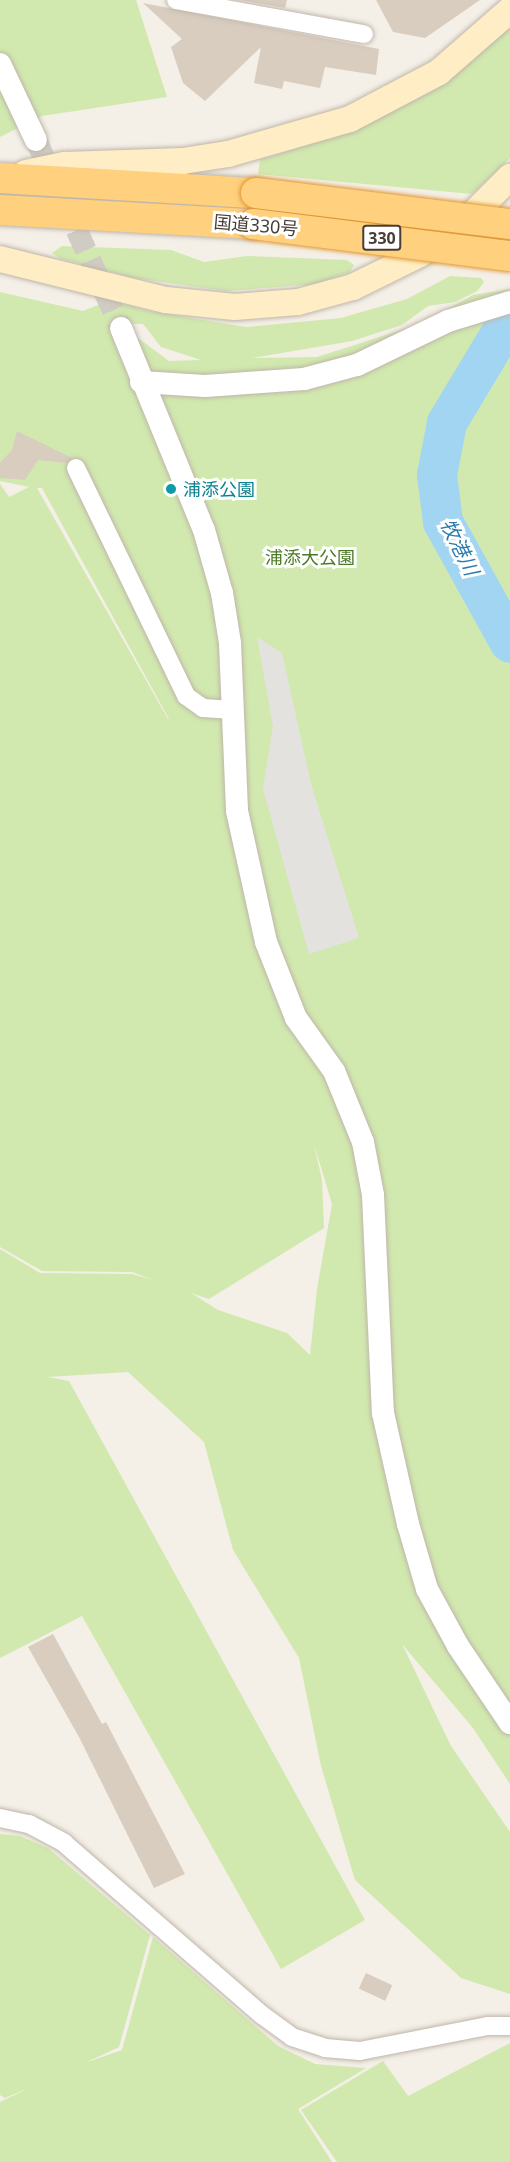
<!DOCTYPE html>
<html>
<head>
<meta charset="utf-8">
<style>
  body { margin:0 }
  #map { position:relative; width:510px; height:2162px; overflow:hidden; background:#f4efe7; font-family:"Noto Sans","Noto Sans JP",sans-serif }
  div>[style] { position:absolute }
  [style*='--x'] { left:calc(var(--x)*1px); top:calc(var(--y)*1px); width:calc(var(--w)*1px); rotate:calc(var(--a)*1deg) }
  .green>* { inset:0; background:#d1e9ae }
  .parking>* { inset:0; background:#e4e2df }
  .river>* { height:40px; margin:-20px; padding:0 20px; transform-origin:20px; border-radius:20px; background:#a2d5f2 }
  .building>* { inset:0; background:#d8cdbf; transform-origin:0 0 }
  .tertiary-tunnel>* { height:22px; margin-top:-11px; transform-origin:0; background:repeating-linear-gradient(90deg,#d1ccc3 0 22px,transparent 0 33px) }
  .roads { filter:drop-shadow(0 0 2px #bfb6a9) drop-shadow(0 0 2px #bfb6a9) }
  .minor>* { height:18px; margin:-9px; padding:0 9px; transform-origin:9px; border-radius:9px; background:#fff }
  .tertiary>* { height:22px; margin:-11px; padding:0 11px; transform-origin:11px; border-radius:11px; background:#fff }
  .secondary>* { height:26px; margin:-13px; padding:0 13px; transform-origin:13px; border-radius:13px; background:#ffeec5 }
  .trunk>* { height:30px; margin:-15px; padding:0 15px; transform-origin:15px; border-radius:15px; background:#ffd07d }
  .bridges { filter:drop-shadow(0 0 2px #e09834) drop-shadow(0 0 2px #e09834) }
  .trunk-bridge>* { height:30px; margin:-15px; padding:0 15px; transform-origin:15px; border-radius:15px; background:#ffd07d }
  .dots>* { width:16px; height:16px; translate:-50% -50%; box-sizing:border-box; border:3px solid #fff; border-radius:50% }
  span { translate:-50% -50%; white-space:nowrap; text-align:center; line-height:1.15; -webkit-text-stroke:6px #fff; paint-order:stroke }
  .shield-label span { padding:2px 4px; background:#fff; border:2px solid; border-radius:4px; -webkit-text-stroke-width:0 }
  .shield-label { font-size:16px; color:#473f35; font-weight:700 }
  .street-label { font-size:18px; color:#473f35 }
  .culture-label { font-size:18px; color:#0d838f }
  .left { translate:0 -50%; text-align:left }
  .park-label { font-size:18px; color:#4b7a27 }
  .water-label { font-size:20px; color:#2b7cad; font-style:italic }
</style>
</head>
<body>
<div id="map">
  <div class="green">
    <div style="clip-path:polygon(0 0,136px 0,167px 97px,42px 116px,0 137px)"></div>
    <div style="clip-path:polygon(510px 27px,510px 158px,472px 194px,258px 174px,260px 160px,347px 132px,414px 100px,453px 76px)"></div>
    <div style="clip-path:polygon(62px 246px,171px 250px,204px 262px,247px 256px,347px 260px,354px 265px,350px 272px,315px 284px,226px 291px,134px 278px,59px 258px,52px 253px)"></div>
    <div style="clip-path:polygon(evenodd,450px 276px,481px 278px,484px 282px,477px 291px,455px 302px,428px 306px,402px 325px,352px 341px,252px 358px,317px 357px,420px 324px,473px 295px,510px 289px,510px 1784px,473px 1728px,402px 1644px,451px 1746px,510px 1832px,510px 1994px,461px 1978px,355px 1880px,321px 1766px,299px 1658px,233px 1550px,204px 1442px,128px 1372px,47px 1377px,69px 1381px,365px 1920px,281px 1969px,82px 1616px,0 1658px,0 1249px,40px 1273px,132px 1274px,154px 1280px,132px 1272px,42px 1271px,0 1247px,0 484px,9px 497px,29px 487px,0 481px,0 292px,83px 311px,110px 300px,148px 311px,246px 327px,341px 318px,407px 299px,450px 276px,119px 324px,143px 324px,161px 347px,201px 360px,169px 361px,119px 324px,450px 276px,37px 488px,42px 488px,169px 719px,168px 719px,37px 488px,450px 276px,314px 1144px,332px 1204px,317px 1289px,310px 1355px,287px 1333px,218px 1310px,191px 1293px,209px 1299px,324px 1228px,322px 1180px,314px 1144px)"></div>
    <div style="clip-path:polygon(0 1834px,20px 1836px,48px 1848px,150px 1935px,119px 2047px,85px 2063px,122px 2050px,153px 1937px,278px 2046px,315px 2064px,366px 2068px,298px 2109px,332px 2162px,0 2162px,0 2102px,29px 2088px,5px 2098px,0 2095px)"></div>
    <div style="clip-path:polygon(510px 2043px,510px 2162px,337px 2162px,301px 2110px,383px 2061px,408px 2096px)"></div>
  </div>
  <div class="parking">
    <div style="clip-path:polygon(257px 637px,282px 653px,311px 784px,359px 938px,309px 954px,263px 789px,273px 726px)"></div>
  </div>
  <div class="river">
    <div style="--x:510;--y:318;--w:122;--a:121"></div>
    <div style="--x:447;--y:423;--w:53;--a:100.9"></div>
    <div style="--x:437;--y:475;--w:47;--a:82.7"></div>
    <div style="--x:443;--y:522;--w:138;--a:61"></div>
  </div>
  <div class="building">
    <div style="clip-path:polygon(239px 0,287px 0,285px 8px)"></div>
    <div style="clip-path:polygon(376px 0,480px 0,425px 38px,393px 32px)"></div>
    <div style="clip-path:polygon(143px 3px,379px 49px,376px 75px,325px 67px,320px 88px,284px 81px,282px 89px,254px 83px,261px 47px,205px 101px,183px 83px,171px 47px,182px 39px)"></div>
    <div style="clip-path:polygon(17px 431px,72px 458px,66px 463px,38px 460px,25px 480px,0 478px,0 463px,12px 450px)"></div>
    <div style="clip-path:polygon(53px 1634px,102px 1724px,106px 1722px,185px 1874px,154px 1888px,79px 1737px,28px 1647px)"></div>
    <div style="left:366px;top:1973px;width:29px;height:17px;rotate:25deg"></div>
  </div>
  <div class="tertiary-tunnel">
    <div style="--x:36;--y:140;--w:206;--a:65.7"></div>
  </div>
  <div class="roads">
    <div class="minor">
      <div style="--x:176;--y:0;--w:191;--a:10.3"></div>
      <div style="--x:76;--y:468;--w:253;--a:64.2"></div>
      <div style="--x:186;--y:696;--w:21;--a:35"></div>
      <div style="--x:203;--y:708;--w:30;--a:4"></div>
      <div style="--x:0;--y:1818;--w:30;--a:12"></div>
      <div style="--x:29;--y:1824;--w:40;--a:28"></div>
      <div style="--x:64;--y:1843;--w:262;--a:41"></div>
      <div style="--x:262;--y:2015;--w:37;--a:36"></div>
      <div style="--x:292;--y:2037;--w:35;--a:18"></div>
      <div style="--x:325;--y:2048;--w:35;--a:5"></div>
      <div style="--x:360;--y:2051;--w:130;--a:-11.1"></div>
      <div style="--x:488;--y:2026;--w:22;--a:0"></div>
    </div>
    <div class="tertiary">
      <div style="--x:0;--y:64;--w:84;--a:64.7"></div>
      <div style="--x:121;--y:328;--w:218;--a:67.7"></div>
      <div style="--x:204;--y:530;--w:66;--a:74.1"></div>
      <div style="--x:222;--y:593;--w:51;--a:80.9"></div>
      <div style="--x:230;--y:643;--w:168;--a:87.6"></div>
      <div style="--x:237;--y:811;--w:134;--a:77.5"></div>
      <div style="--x:266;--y:942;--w:82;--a:68.5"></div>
      <div style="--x:296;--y:1018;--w:65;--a:54.4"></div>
      <div style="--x:334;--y:1071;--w:77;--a:67.8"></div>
      <div style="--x:363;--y:1142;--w:54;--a:79.3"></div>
      <div style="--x:373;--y:1195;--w:218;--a:87.4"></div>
      <div style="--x:383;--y:1413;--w:114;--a:77.3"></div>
      <div style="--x:408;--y:1524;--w:68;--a:73.7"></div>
      <div style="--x:427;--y:1589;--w:65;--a:61.5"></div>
      <div style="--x:458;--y:1646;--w:93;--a:56"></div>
      <div style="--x:141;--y:382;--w:64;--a:3.6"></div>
      <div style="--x:205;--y:386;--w:99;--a:-4"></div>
      <div style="--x:304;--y:379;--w:55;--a:-14.8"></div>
      <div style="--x:357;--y:365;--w:101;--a:-25.8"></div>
      <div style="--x:448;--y:321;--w:65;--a:-17"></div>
    </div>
    <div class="secondary">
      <div style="--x:26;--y:173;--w:40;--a:-12"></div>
      <div style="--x:65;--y:165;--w:118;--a:-1.9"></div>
      <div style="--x:183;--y:161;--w:46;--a:-8.8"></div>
      <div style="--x:228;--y:154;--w:127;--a:-16"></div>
      <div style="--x:350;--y:119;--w:101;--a:-27.8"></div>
      <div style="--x:439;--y:72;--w:94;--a:-41.1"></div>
      <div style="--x:0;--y:259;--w:171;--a:13.9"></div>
      <div style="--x:166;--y:300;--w:69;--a:5.8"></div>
      <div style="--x:235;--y:307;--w:63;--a:-4.5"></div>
      <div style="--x:298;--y:302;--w:57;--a:-15.3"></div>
      <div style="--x:353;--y:287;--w:75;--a:-26.2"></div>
      <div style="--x:420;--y:254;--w:48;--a:-34"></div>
      <div style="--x:460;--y:227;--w:71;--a:-45"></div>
    </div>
    <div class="trunk">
      <div style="--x:0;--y:178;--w:256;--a:3.4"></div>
      <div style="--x:0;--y:210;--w:253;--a:3.2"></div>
    </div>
  </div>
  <div class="bridges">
    <div class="trunk-bridge">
      <div style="--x:256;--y:193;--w:256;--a:7"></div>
      <div style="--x:253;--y:224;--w:259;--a:7.1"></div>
    </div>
  </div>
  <div class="dots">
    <div style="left:171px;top:489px;background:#0f9aa8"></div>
  </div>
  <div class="shield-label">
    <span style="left:382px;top:238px">330</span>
  </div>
  <div class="street-label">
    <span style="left:256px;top:225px;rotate:5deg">国道330号</span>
  </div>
  <div class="culture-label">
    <span class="left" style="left:183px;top:489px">浦添公園</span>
  </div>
  <div class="park-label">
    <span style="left:310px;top:557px">浦添大公園</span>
  </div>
  <div class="water-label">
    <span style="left:460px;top:547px;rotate:64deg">牧港川</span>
  </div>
</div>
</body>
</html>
